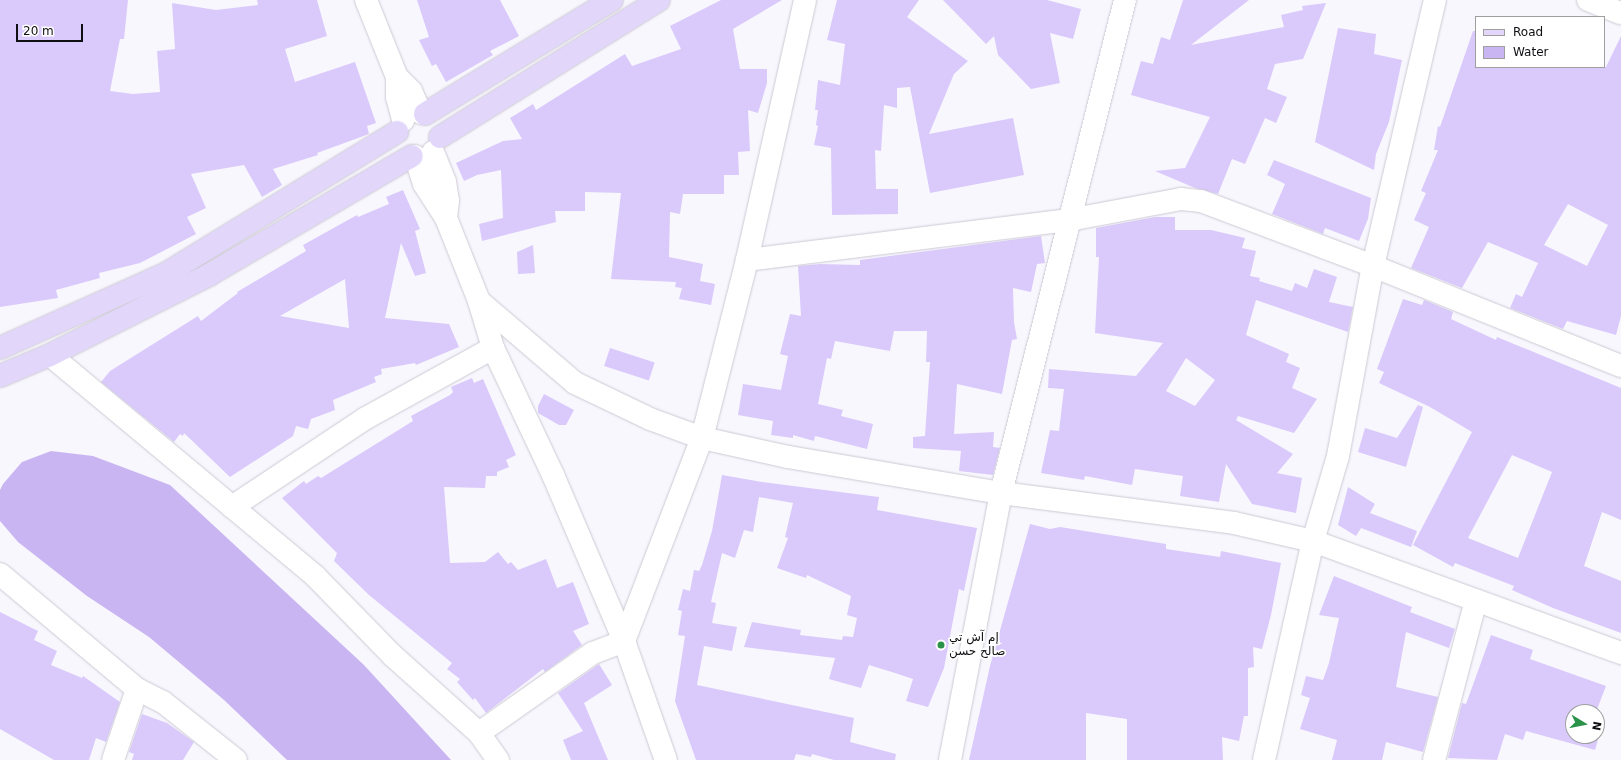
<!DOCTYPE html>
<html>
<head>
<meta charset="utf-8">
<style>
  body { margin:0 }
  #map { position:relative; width:1621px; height:760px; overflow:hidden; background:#f9f7fe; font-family:"DejaVu Sans","Noto Sans Arabic",sans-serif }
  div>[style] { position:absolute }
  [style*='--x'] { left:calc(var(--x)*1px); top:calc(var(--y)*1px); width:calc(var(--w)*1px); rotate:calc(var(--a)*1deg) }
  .water>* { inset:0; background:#c9b5f2 }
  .building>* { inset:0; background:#d9cafb; transform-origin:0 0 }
  .roads { filter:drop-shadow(0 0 1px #ccc9d3) drop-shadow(0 0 1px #ccc9d3) }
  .minor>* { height:22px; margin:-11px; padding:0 11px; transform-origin:11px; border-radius:11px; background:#fff }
  .major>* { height:22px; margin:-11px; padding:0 11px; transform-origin:11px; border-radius:11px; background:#e2d7fb }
  .dots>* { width:11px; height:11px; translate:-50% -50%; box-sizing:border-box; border:2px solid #fff; border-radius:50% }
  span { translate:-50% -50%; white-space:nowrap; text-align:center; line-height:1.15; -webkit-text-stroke:3.5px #fff; paint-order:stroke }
  .poi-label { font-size:12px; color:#0f0e12 }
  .left { translate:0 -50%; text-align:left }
  .legend { position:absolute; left:1475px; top:16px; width:130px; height:52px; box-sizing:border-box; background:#fff; border:1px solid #9f9fa0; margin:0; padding:5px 7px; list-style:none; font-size:12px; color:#0f0e12 }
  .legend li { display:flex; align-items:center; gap:8px; height:20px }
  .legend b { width:20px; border:1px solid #9f9fa0 }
  .north { position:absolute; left:1565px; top:704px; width:40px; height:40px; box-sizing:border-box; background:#fff; border:1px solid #9f9fa0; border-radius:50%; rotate:100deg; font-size:11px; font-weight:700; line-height:16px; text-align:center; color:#0f0e12 }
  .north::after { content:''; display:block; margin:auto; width:14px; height:18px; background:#2a9249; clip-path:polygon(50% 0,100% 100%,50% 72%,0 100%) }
  .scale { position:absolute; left:16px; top:24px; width:67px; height:18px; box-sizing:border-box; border:2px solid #0f0e12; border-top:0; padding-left:5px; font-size:12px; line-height:14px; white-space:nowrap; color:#0f0e12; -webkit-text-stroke:3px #fff; paint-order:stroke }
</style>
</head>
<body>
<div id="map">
  <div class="water">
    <div style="clip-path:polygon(51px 451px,93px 456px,170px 485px,364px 665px,451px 760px,287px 760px,224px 700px,149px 637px,87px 596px,18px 542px,0 521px,0 490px,3px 484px,22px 462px)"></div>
  </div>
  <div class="building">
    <div style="clip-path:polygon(0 0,128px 0,124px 39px,120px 39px,110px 91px,133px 94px,160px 92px,157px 51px,175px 49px,172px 3px,216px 10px,258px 5px,257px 0,317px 0,327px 36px,285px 49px,295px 82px,355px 62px,376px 123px,367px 126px,369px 134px,317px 153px,318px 155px,273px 169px,282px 185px,262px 197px,244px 165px,191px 174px,206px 208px,187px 217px,196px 234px,140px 263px,99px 273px,100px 278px,56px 290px,58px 298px,0 307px)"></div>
    <div style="clip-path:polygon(417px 0,500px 0,519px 36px,490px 51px,493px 55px,446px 82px,436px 64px,432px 66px,419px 40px,429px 37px)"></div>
    <div style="clip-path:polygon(721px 0,782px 0,733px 29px,740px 69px,767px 69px,767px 83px,758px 113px,748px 110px,750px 151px,738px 152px,739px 175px,724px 175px,724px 194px,683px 194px,680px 214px,670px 212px,669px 257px,703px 264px,700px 281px,715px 284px,711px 305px,679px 299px,682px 288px,675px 287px,676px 282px,611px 279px,621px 193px,585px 192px,585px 211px,555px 211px,556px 222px,482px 241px,479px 224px,503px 218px,501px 170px,477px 175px,464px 181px,456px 163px,503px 141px,522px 139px,510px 118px,533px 104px,536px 110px,625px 54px,632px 66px,681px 49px,670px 26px)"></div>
    <div style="clip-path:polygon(837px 0,919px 0,907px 17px,968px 61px,954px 74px,929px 134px,1013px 118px,1024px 175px,930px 193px,910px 87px,897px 88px,897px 108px,884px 105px,881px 151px,875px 150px,876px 189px,898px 189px,898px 214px,832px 215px,831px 148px,814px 145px,818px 126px,816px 125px,818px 110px,815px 110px,818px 80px,840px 85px,845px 44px,827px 40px)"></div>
    <div style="clip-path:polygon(943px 0,1047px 0,1081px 9px,1073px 39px,1050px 33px,1060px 83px,1031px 89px,998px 55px,994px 36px,986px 44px)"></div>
    <div style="clip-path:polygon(1183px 0,1249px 0,1191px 45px,1284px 27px,1281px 15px,1303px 10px,1302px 6px,1326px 3px,1303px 59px,1275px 64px,1267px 89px,1287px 97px,1276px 123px,1265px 118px,1245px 164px,1232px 159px,1218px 194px,1195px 188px,1155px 171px,1185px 168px,1210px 117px,1131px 95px,1141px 61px,1153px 64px,1161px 37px,1170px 40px)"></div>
    <div style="clip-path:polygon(1338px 28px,1376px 34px,1374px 54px,1402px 60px,1389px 122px,1376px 154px,1374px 170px,1315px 142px)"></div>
    <div style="clip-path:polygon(evenodd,1473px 31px,1476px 31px,1476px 67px,1606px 67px,1621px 36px,1621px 316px,1616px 335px,1567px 321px,1563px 329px,1510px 308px,1516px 294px,1522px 297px,1538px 263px,1488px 242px,1462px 288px,1411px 268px,1429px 227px,1414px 220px,1426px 193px,1421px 191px,1438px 150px,1434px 150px,1438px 126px,1440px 127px,1473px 31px,1568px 204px,1608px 225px,1587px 266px,1544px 245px,1568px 204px)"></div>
    <div style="clip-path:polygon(1274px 160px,1371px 198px,1368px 219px,1359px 241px,1325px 228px,1323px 234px,1272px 214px,1285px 184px,1267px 175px)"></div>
    <div style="clip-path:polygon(evenodd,403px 190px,420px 229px,415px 231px,426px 273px,415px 276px,401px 243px,385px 318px,449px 324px,459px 347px,416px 365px,415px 363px,381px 369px,382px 374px,374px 377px,376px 382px,333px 400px,335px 410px,311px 419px,308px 429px,296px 426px,293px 436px,230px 477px,184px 433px,183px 436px,180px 434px,174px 442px,101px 382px,110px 371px,198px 316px,201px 321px,238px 293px,237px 292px,306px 251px,303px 245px,357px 215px,358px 217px,389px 204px,386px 197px,403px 190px,345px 279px,349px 328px,280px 316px,345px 279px)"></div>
    <div style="clip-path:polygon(evenodd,1155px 217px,1175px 217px,1175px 230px,1211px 230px,1245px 238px,1242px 248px,1256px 251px,1250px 276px,1260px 278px,1259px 281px,1292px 291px,1295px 283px,1307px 288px,1314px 269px,1337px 277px,1329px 302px,1353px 307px,1348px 332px,1256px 300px,1246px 335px,1289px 354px,1286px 362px,1300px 368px,1292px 388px,1317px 399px,1294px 433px,1238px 416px,1236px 420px,1293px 454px,1277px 473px,1302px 478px,1296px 513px,1252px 504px,1226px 464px,1219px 502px,1180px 496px,1183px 476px,1135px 469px,1132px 485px,1085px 476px,1084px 480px,1041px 473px,1050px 430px,1059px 431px,1064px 389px,1048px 388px,1049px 369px,1136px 376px,1163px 343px,1095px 333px,1099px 257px,1096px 257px,1096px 228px,1155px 217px,1186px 358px,1215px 380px,1195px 406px,1166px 391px,1186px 358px)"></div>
    <div style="clip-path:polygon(1041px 236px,1045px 263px,1037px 264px,1031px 292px,1013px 288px,1014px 322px,1017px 339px,1012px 340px,1002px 394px,957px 384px,954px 434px,994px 432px,993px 447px,1000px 448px,993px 475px,959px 471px,961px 451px,913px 448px,913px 437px,925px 436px,930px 362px,926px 362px,927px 331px,894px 331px,890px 351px,835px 341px,831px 359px,827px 358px,818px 404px,843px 410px,841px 416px,873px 424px,867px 449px,815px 436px,814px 441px,793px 435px,793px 438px,771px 435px,773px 421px,738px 415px,743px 384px,781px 390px,788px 356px,780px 354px,790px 314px,801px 316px,798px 266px,820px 264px,860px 265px,860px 260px)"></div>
    <div style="clip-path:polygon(533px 245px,535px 273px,518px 274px,517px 252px)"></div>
    <div style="clip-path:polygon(evenodd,1403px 299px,1422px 305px,1424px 300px,1453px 312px,1451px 319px,1496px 340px,1497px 337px,1621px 388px,1621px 520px,1602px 512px,1584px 566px,1621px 581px,1621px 633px,1553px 608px,1512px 590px,1514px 586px,1455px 563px,1453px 567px,1413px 545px,1472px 432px,1430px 407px,1379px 383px,1384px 372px,1377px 369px,1403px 299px,1512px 455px,1552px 472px,1518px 558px,1468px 538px,1512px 455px)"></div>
    <div style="left:610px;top:348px;width:47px;height:19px;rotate:18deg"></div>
    <div style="clip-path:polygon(472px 378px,474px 383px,483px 379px,516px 455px,506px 460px,509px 467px,497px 472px,497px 476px,486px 476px,485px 488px,444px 487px,450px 563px,485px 562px,498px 552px,508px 564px,511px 562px,518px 570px,546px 559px,557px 588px,573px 582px,589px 624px,573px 631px,582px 645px,545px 672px,543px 669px,486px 713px,475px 698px,473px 700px,457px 682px,460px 679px,447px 669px,452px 663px,369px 595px,334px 561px,337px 553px,282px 498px,304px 481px,306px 484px,318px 476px,321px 478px,413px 421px,411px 416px,450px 395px,453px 392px,451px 387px)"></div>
    <div style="clip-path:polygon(544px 394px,574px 410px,566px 425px,559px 425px,538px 413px,538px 406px)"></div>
    <div style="clip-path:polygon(1418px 405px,1423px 407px,1406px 467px,1358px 452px,1365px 428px,1397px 438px)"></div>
    <div style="clip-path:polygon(722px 475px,762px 482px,879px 497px,877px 510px,977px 528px,964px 591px,959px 589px,944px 668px,928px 707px,906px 701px,913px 679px,895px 673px,869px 665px,861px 688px,829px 679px,835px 658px,744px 647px,752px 622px,801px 630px,800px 635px,842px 640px,843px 636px,853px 637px,857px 618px,847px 615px,851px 596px,807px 575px,806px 578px,777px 568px,788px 538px,785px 537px,793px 503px,759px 497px,753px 532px,744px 530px,735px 558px,722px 553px,711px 602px,716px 603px,712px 623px,737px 627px,732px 651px,704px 646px,697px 685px,854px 718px,850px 742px,896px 754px,895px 760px,834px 760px,812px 754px,811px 757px,796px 754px,794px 760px,696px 760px,675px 701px,685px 636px,678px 635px,682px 611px,678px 610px,683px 589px,690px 591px,694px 570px,699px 571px,702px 565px,712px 531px)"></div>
    <div style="clip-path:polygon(1348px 487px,1375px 504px,1370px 513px,1417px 531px,1411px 547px,1361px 528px,1356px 536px,1338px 525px)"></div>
    <div style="clip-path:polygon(1030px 524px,1050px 529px,1060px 527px,1166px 544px,1166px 549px,1220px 557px,1221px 551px,1281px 563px,1271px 615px,1262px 649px,1253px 647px,1254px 667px,1248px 668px,1248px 716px,1244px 716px,1239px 741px,1222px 737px,1223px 760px,1127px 760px,1127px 719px,1086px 713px,1086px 760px,969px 760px,990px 666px)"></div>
    <div style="clip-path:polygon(1334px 576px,1412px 607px,1410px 612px,1455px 629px,1449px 648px,1406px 632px,1396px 687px,1438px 697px,1423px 752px,1386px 742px,1382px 760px,1332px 760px,1337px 740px,1300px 729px,1310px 698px,1301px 695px,1306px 676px,1323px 680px,1329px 663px,1339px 618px,1319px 615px)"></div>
    <div style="clip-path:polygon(0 612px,38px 631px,34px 640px,57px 651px,51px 665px,82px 678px,83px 676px,120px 702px,106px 742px,96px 738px,89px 760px,54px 760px,0 729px)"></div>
    <div style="clip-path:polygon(1491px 635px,1533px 650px,1530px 659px,1606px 686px,1596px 712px,1573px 712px,1573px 736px,1597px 736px,1597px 721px,1603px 723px,1595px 750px,1526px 731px,1523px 740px,1505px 734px,1497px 760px,1448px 758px,1462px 703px,1466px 704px)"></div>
    <div style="clip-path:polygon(599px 664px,612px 685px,584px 703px,608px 760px,571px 760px,563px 740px,583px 731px,558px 693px)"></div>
    <div style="clip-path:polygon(142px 714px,167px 723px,194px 742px,183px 760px,132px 760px,134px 754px,129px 752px)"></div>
  </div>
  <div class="roads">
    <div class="minor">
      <div style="--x:366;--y:0;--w:83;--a:68.1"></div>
      <div style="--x:397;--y:77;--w:20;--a:90"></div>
      <div style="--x:397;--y:97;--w:24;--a:75"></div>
      <div style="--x:1588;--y:0;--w:35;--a:22"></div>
      <div style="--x:397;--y:77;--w:20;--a:45"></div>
      <div style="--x:411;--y:91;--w:24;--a:66"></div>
      <div style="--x:433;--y:152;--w:32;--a:68"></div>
      <div style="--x:445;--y:182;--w:19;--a:81"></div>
      <div style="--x:448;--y:201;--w:17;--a:97"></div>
      <div style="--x:415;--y:156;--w:29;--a:72"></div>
      <div style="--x:424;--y:184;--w:40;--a:57.1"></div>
      <div style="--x:446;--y:218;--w:89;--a:68.3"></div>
      <div style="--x:479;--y:301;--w:126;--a:40.5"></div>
      <div style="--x:575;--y:383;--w:83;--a:25.6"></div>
      <div style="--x:650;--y:419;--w:55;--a:20.1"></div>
      <div style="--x:702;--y:438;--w:88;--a:12.5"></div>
      <div style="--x:788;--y:457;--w:216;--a:9.6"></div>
      <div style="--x:1001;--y:493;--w:235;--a:7.3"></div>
      <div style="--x:1234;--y:523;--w:81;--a:12.8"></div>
      <div style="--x:1313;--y:541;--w:328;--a:20"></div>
      <div style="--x:747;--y:260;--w:324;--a:-7.1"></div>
      <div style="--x:1069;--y:220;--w:114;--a:-10.6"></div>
      <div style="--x:1181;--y:199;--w:20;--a:6"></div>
      <div style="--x:1201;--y:201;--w:184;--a:20.7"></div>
      <div style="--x:1373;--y:266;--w:267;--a:22"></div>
      <div style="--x:479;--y:301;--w:49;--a:73.4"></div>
      <div style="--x:493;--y:348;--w:140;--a:64.7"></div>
      <div style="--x:553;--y:475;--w:181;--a:66.8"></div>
      <div style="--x:624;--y:641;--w:126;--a:70.6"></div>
      <div style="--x:50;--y:355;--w:345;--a:39.8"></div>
      <div style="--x:315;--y:576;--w:110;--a:45.7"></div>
      <div style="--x:392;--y:655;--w:117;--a:41.9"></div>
      <div style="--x:479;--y:733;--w:33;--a:55"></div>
      <div style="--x:232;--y:507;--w:161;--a:-33.6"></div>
      <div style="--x:366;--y:418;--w:145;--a:-28.9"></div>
      <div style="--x:0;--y:574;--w:179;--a:40"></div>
      <div style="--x:137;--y:689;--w:29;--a:27"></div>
      <div style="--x:163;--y:702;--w:93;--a:38.5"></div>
      <div style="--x:479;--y:733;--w:139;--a:-35.1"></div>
      <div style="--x:593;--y:653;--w:33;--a:-21"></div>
      <div style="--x:624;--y:641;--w:217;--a:-69"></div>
      <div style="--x:702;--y:438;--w:184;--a:-75.8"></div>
      <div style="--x:747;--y:260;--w:266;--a:-77.4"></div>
      <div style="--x:113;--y:760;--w:75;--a:-71.3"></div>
      <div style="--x:950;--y:760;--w:272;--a:-79.2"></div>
      <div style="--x:1001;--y:493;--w:508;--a:-75.88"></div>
      <div style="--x:1264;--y:760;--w:224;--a:-77.4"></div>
      <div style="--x:1313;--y:541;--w:89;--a:-73.6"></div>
      <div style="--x:1338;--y:456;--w:193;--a:-79.6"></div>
      <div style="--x:1373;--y:266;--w:273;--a:-76.9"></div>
      <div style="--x:1434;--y:760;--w:165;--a:-75.3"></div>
    </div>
    <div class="major">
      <div style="--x:425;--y:114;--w:219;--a:-31.4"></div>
      <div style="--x:440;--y:137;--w:258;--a:-32"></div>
      <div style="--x:0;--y:348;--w:183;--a:-24.2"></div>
      <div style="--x:167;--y:273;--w:270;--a:-31.5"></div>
      <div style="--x:0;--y:376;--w:54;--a:-22.8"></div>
      <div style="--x:50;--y:355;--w:178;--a:-26.7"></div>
      <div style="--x:209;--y:275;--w:235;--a:-30.4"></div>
    </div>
  </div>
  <div class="dots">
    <div style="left:941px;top:645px;background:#2a9249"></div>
  </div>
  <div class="poi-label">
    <span class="left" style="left:949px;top:645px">إم آش تي<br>صالح حسن</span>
  </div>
  <ul class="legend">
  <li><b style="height:5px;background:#e2d7fb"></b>Road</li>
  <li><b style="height:11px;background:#c9b5f2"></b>Water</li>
  </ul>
  <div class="north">N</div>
  <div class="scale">20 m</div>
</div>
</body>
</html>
